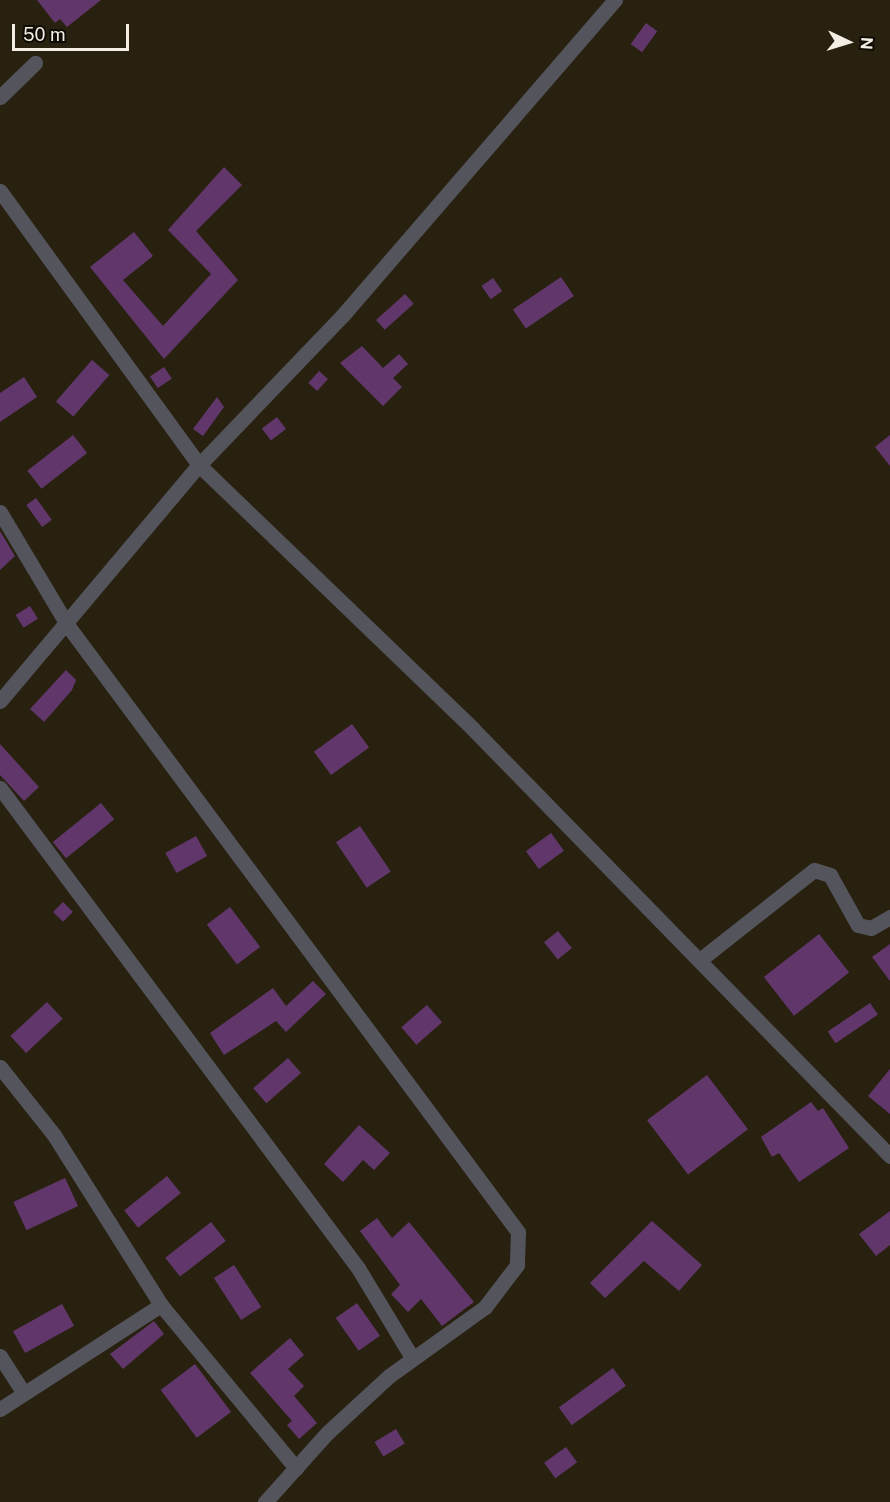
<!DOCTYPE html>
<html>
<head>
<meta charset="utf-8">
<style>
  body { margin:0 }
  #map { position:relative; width:890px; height:1502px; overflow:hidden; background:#292110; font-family:"Public Sans",sans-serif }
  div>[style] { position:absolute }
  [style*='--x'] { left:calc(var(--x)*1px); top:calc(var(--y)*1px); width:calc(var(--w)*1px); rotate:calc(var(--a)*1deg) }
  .building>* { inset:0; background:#61376b; transform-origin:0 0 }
  .minor>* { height:15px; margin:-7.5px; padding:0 7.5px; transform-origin:7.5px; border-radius:7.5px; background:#54545d }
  span { translate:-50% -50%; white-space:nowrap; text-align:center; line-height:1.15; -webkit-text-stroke:5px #0f0b05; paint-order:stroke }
  .north { position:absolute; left:818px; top:12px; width:60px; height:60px; -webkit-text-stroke:4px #0f0b05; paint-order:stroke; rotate:94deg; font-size:16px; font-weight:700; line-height:24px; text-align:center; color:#f4eee4 }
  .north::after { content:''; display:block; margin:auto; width:21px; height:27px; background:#f4eee4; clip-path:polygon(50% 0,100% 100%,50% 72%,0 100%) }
  .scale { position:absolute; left:12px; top:24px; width:117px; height:27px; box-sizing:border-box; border:3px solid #f4eee4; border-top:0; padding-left:8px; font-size:18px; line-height:21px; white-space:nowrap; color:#f4eee4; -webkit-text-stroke:4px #0f0b05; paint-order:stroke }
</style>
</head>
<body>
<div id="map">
  <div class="building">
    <div style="clip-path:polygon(37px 0,101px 0,67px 27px,60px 19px,55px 23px)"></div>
    <div style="left:646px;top:23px;width:14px;height:26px;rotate:36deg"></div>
    <div style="clip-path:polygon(224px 167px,242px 185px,196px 231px,238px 280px,164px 359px,90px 267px,134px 232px,153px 256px,123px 280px,163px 326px,211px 274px,168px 230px)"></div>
    <div style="left:561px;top:277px;width:23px;height:58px;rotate:56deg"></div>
    <div style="left:493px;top:278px;width:16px;height:14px;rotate:55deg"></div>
    <div style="left:405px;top:294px;width:13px;height:39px;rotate:48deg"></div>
    <div style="clip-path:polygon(362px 346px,383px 368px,399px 354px,408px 364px,393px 378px,402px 387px,383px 406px,340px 363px)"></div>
    <div style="left:92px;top:360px;width:23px;height:55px;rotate:41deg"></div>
    <div style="left:164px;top:367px;width:14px;height:17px;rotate:56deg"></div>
    <div style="left:319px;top:371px;width:12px;height:16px;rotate:42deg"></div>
    <div style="clip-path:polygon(24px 377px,37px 397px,0 422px,0 393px)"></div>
    <div style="clip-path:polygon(217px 397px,224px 407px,203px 436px,193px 429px)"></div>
    <div style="left:277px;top:417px;width:15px;height:19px;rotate:53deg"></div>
    <div style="left:73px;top:435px;width:23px;height:58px;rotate:52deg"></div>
    <div style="clip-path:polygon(890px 435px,890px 466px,875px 447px)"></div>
    <div style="left:36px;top:498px;width:27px;height:12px;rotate:54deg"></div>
    <div style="clip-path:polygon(0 531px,15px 556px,0 570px)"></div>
    <div style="left:30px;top:606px;width:15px;height:17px;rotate:58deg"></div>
    <div style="clip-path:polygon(66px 670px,76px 680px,72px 690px,44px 722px,30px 709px)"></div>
    <div style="left:352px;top:724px;width:29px;height:47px;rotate:54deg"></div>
    <div style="clip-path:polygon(0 744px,39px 787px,24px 801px,0 775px)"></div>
    <div style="left:101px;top:803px;width:21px;height:62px;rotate:51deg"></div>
    <div style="left:360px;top:826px;width:55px;height:29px;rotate:56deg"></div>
    <div style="left:551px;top:833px;width:22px;height:31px;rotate:54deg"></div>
    <div style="left:196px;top:836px;width:23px;height:35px;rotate:61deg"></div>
    <div style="left:63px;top:902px;width:14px;height:14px;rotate:45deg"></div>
    <div style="left:230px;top:907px;width:50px;height:29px;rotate:53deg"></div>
    <div style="left:558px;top:931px;width:22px;height:18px;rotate:51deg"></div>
    <div style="left:819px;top:934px;width:49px;height:70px;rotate:52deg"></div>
    <div style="clip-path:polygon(890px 944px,890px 981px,872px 957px)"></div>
    <div style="clip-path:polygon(313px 981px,326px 994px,286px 1032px,276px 1021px,224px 1055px,210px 1033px,273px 988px,286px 1006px)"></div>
    <div style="left:47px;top:1002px;width:23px;height:50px;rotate:47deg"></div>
    <div style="left:870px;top:1003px;width:14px;height:51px;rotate:56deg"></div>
    <div style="left:427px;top:1005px;width:23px;height:34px;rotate:49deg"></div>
    <div style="left:288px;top:1058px;width:20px;height:46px;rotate:49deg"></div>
    <div style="clip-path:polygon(890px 1069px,890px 1114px,868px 1096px)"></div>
    <div style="left:707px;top:1075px;width:68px;height:75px;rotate:53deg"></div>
    <div style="clip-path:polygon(811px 1102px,818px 1111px,823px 1108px,849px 1148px,799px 1182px,779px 1153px,772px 1157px,761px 1137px)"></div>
    <div style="clip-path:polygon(359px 1125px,390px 1153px,374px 1170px,363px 1160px,343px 1182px,324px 1164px)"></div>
    <div style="left:167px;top:1176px;width:22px;height:55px;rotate:51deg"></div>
    <div style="left:65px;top:1178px;width:31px;height:57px;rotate:65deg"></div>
    <div style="clip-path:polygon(890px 1211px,890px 1245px,876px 1256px,859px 1234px)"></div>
    <div style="clip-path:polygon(377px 1218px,392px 1238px,409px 1222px,474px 1302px,442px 1326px,421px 1299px,408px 1312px,391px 1294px,400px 1285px,360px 1231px)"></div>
    <div style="clip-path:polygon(652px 1221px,702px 1265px,679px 1291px,644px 1261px,605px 1298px,590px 1283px)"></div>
    <div style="left:211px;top:1222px;width:24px;height:58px;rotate:52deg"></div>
    <div style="left:234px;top:1265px;width:50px;height:24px;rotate:57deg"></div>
    <div style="left:357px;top:1303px;width:40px;height:26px;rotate:55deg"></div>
    <div style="left:62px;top:1304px;width:25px;height:56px;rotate:61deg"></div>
    <div style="clip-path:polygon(154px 1321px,164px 1334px,123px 1369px,110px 1354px)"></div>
    <div style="clip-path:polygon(290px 1338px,304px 1355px,288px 1369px,304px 1386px,294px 1396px,317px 1423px,299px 1439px,287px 1425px,292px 1421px,250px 1373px)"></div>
    <div style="left:195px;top:1364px;width:60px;height:43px;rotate:53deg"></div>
    <div style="left:613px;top:1368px;width:22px;height:67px;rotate:54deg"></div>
    <div style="left:396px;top:1429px;width:17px;height:25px;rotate:59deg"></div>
    <div style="left:566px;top:1447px;width:19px;height:27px;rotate:54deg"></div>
  </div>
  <div class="minor">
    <div style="--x:0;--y:97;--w:49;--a:-44.2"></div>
    <div style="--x:0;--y:191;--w:339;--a:54"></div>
    <div style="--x:199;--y:465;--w:380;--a:43.9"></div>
    <div style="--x:473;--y:729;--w:597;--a:45.68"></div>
    <div style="--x:0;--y:512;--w:133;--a:59.2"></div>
    <div style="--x:68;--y:626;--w:755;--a:53.4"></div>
    <div style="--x:518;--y:1232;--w:33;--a:92"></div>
    <div style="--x:517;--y:1265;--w:53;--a:127.3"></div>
    <div style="--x:485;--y:1307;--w:118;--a:144.3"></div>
    <div style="--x:389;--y:1376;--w:84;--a:137.4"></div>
    <div style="--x:327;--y:1433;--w:93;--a:131.9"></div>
    <div style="--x:0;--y:701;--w:309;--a:-49.9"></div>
    <div style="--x:199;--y:465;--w:207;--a:-46.2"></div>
    <div style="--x:342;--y:316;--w:418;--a:-49.2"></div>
    <div style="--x:0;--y:788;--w:599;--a:53.28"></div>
    <div style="--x:358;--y:1268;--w:103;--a:58.9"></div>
    <div style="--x:701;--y:959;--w:144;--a:-38.2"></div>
    <div style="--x:814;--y:870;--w:17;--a:17"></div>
    <div style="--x:830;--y:875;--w:57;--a:60.8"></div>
    <div style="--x:858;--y:925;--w:13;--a:13"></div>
    <div style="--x:871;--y:928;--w:22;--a:-30"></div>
    <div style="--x:0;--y:1067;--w:87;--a:51.5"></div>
    <div style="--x:54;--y:1135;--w:201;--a:57.8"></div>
    <div style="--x:161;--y:1305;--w:212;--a:50.4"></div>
    <div style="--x:0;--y:1356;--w:43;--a:57.4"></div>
    <div style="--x:0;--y:1409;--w:192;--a:-32.9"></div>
  </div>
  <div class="north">N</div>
  <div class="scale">50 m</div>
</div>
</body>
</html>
